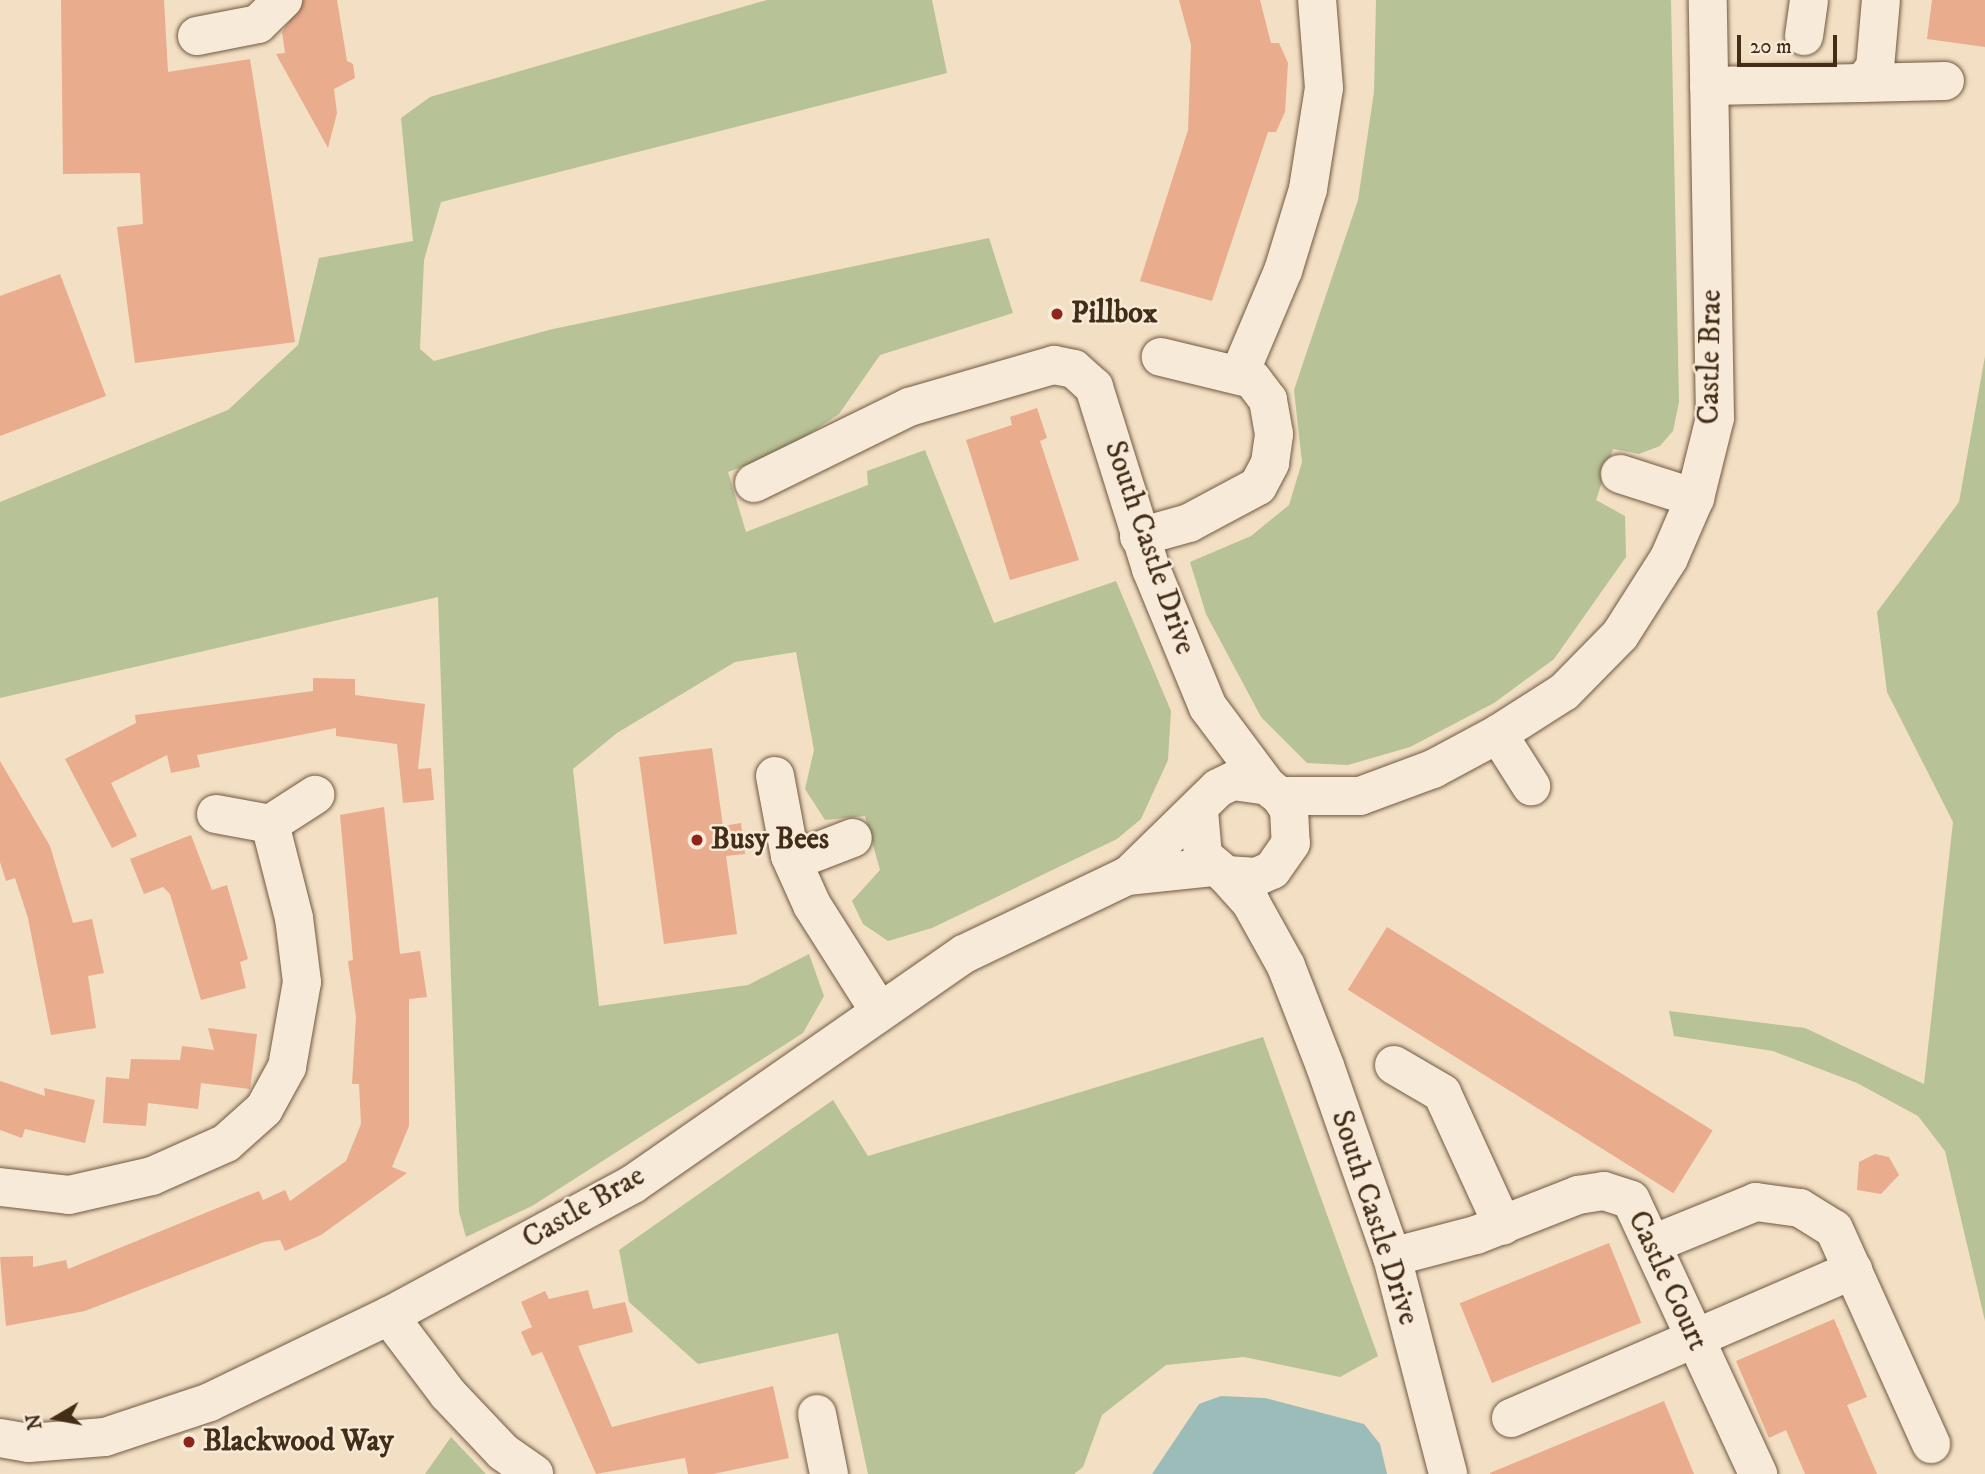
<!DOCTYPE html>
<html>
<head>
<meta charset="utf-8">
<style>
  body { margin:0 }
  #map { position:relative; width:1985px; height:1474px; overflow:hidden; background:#f3dfc3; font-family:"IM FELL DW Pica",serif }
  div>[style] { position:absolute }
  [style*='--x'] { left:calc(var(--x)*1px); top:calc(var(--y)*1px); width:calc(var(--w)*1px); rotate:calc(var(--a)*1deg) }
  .green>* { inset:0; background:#b7c296 }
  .water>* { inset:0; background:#9cbcb9 }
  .building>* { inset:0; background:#e9ac8d; transform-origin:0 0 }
  .roads { filter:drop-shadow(0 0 2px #705a42) drop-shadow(0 0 2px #705a42) }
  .minor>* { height:38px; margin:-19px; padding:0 19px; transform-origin:19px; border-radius:19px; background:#f7ead8 }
  .dots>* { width:19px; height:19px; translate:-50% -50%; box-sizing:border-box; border:4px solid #f7ead8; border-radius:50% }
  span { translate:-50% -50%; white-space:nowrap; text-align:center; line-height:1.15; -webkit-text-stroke:5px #f7ead8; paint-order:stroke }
  .poi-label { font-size:30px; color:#442d17; font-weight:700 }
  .left { translate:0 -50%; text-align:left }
  .street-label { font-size:30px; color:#442d17 }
  .north { position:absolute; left:21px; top:1383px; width:70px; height:70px; -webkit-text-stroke:5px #f7ead8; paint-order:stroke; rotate:260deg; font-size:19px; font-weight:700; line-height:28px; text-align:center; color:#442d17 }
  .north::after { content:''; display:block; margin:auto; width:24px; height:32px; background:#442d17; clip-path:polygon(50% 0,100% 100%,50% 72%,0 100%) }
  .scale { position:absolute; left:1737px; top:35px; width:100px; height:32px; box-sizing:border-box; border:4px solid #442d17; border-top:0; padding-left:9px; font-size:21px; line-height:24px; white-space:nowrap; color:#442d17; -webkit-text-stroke:5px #f7ead8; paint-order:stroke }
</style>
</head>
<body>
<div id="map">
  <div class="green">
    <div style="clip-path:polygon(767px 0,932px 0,947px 73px,441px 202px,424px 260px,420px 349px,434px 361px,553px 329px,989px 238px,1013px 313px,880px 355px,839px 414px,782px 452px,728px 472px,746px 532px,868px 485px,867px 471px,925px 450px,994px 623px,1116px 581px,1171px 711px,1168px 760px,1141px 819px,1117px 839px,932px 928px,888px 941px,863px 924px,852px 901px,880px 870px,865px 816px,825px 820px,805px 789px,814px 750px,796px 652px,735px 662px,617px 733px,573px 769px,599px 1006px,748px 985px,809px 954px,824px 996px,803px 1033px,532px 1206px,466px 1237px,459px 1212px,438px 597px,0 698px,0 502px,228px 410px,298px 345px,319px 258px,413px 241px,401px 118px,430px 97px)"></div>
    <div style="clip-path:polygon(1376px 0,1671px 0,1679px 402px,1673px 431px,1660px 446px,1639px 454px,1613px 449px,1596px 500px,1625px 516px,1626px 557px,1554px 659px,1494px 703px,1410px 747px,1348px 765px,1307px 763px,1261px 717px,1206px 614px,1190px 562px,1251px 536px,1289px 505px,1302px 462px,1294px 390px,1358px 200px,1374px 92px)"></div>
    <div style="clip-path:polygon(1985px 356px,1985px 1321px,1945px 1151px,1918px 1116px,1857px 1083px,1773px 1051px,1674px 1036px,1669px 1011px,1805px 1028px,1924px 1084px,1953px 822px,1887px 692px,1877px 612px,1959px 502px)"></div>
    <div style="clip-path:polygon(1263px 1037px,1378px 1356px,1340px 1377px,1244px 1357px,1166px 1365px,1102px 1415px,1083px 1467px,1074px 1474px,868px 1474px,838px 1333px,698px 1364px,629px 1302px,619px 1250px,833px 1100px,868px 1156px)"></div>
    <div style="clip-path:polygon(451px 1437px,486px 1474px,425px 1474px)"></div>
  </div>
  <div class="water">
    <div style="clip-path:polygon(1221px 1396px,1265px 1398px,1364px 1424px,1380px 1444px,1387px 1474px,1152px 1474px,1199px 1404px)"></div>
  </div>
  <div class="building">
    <div style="clip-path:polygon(61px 0,164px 0,168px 72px,250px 59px,295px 342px,135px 363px,117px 227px,143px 224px,140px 173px,63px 174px)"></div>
    <div style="clip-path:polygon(304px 0,337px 0,347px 61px,353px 64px,355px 78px,334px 89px,337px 113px,328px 148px,276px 54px,285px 53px,282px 32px)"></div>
    <div style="clip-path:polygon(1179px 0,1260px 0,1271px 43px,1279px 43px,1288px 63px,1285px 112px,1276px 132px,1268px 132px,1212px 301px,1140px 281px,1188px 130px,1191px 45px)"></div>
    <div style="clip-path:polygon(1932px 0,1985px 0,1985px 47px,1927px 39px)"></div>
    <div style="clip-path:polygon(60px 274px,106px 396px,0 436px,0 296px)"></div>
    <div style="clip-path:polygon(1037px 408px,1047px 438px,1040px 441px,1079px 560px,1010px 580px,966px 440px,1012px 425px,1010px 417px)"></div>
    <div style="clip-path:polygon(313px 678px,355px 679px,355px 695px,425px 704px,418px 769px,431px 768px,434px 800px,403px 803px,397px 744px,336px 736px,336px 728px,197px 755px,200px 767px,171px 773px,167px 755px,111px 783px,137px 836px,112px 848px,65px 759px,136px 723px,135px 715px,313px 691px)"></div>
    <div style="clip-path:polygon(712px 748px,723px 826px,741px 823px,745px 854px,726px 856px,737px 934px,664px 944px,639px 757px)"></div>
    <div style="clip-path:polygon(0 761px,50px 846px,73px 923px,92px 919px,104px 973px,88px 976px,96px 1028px,51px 1035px,28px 918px,15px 878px,6px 881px,0 862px)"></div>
    <div style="clip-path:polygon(384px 807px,400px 954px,420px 951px,427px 997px,409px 999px,409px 1126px,392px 1167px,407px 1173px,321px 1235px,285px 1251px,280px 1240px,264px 1242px,85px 1311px,6px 1326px,0 1257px,33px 1256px,33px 1267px,66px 1260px,68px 1269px,259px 1191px,263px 1200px,285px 1190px,290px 1201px,346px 1161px,361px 1124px,359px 1084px,352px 1084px,356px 1017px,348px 961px,353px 960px,340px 815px)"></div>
    <div style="clip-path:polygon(191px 835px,212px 890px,227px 885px,248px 959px,240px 962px,246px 988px,201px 1000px,170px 894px,163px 887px,144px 894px,130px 859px)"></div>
    <div style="left:1387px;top:927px;width:384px;height:74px;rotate:32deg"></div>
    <div style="clip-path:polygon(208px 1028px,257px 1034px,250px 1089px,201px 1083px,198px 1109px,148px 1103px,146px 1126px,103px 1123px,106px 1077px,129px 1079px,131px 1059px,180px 1060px,182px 1046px,214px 1050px)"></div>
    <div style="clip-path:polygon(0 1081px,45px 1096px,44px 1088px,95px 1100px,85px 1143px,25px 1129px,22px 1138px,0 1130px)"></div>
    <div style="clip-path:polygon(1875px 1154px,1889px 1157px,1899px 1175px,1881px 1194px,1857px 1190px,1859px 1162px)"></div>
    <div style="left:1609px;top:1243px;width:86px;height:161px;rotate:68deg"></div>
    <div style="clip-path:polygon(588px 1290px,593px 1309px,625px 1302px,633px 1332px,578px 1346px,612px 1427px,773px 1386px,789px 1458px,713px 1474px,688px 1474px,685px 1458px,596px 1474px,542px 1352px,532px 1356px,521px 1332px,532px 1327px,521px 1302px,545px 1291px,549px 1299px)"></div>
    <div style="clip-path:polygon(1834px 1319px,1867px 1397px,1847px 1405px,1877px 1474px,1805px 1474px,1786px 1430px,1769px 1438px,1736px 1361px)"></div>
    <div style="clip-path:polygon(1664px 1401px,1694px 1474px,1490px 1474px,1490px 1473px)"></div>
  </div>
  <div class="roads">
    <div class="minor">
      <div style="--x:197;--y:36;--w:62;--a:-11.1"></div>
      <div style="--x:258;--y:24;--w:35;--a:-44"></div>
      <div style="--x:1804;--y:36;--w:36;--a:-82"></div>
      <div style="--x:1862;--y:83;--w:83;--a:-1.4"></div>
      <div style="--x:1709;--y:86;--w:153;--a:-1.1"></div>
      <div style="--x:1862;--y:83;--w:20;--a:-49"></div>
      <div style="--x:1875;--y:68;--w:68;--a:-85"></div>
      <div style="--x:1239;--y:375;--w:113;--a:-67.1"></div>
      <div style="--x:1283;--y:271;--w:86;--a:-73"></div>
      <div style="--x:1308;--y:189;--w:102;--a:-81"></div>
      <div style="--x:1324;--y:88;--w:88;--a:-94.5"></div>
      <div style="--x:1620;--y:474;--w:79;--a:17.7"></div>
      <div style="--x:754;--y:483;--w:173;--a:-26.1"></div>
      <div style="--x:909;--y:407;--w:151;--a:-16.2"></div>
      <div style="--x:1054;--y:365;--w:20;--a:11"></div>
      <div style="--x:1074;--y:369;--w:27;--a:42"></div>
      <div style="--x:1094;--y:387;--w:191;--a:72.6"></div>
      <div style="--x:1151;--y:569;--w:149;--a:67.6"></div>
      <div style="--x:1208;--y:707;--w:99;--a:53.2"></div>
      <div style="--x:1139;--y:537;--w:52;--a:-15.6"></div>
      <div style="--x:1189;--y:523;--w:78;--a:-28.2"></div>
      <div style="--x:1258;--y:486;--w:26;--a:-62"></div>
      <div style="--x:1270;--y:463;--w:29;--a:-82"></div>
      <div style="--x:1274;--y:434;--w:35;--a:-100"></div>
      <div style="--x:1268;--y:400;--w:26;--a:-127"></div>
      <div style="--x:1252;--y:379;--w:94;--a:-166.4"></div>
      <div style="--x:1498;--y:734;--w:62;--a:57.6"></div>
      <div style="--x:775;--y:776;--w:81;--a:79.4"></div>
      <div style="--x:790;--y:856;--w:54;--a:65.8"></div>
      <div style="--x:812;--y:905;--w:123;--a:57.6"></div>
      <div style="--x:1280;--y:796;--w:80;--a:0"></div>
      <div style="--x:1360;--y:796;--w:78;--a:-20.3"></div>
      <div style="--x:1433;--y:769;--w:74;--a:-28.3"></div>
      <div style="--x:1498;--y:734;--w:78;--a:-32.5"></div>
      <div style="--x:1564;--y:692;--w:80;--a:-45.5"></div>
      <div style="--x:1620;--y:635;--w:91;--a:-57.5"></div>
      <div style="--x:1669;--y:558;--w:65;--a:-66.6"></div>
      <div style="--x:1695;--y:498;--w:82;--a:-76"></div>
      <div style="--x:1715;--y:418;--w:418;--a:-91"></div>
      <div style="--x:216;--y:814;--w:55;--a:10.5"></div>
      <div style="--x:270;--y:824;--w:54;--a:-32.8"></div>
      <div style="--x:793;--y:861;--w:64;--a:-21"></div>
      <div style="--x:1129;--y:875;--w:124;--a:-44.3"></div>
      <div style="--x:1218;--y:788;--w:17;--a:-25"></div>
      <div style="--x:1233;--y:781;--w:34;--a:8"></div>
      <div style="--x:1267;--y:786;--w:16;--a:38"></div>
      <div style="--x:1280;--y:796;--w:17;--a:57"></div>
      <div style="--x:1289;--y:810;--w:33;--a:87"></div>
      <div style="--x:1291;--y:843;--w:33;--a:125"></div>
      <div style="--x:1272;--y:870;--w:17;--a:156"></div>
      <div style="--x:1256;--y:877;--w:30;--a:-176"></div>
      <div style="--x:1226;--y:875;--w:30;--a:-140"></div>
      <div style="--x:1203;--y:856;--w:45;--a:-95.1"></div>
      <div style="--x:1226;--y:875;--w:38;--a:48"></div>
      <div style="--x:1251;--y:903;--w:72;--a:60.9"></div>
      <div style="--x:1286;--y:966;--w:107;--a:68.7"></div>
      <div style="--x:1325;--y:1066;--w:202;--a:70.7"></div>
      <div style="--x:1392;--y:1257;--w:224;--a:75.5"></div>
      <div style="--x:1394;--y:1065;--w:56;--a:30.3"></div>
      <div style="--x:1442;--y:1093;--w:146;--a:65.4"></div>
      <div style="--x:0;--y:1187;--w:69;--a:6.6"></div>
      <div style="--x:69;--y:1195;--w:85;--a:-12.9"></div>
      <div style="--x:152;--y:1176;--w:81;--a:-24"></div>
      <div style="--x:226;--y:1143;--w:51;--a:-41.8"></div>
      <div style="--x:264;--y:1109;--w:48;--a:-61.3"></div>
      <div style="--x:287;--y:1067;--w:86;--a:-80"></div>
      <div style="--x:302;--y:982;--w:64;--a:-97.1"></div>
      <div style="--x:294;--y:918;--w:97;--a:-104.3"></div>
      <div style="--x:1655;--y:1243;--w:109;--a:-22.1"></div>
      <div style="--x:1756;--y:1202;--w:44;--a:7.8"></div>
      <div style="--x:1800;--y:1208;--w:40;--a:32"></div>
      <div style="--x:1834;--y:1229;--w:236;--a:65.7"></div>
      <div style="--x:1392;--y:1257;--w:87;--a:-14.7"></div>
      <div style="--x:1476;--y:1235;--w:110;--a:-21.4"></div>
      <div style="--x:1578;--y:1195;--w:26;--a:-9"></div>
      <div style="--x:1604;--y:1191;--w:28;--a:18"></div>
      <div style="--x:1631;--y:1200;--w:302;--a:65.1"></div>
      <div style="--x:389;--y:1316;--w:98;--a:52.9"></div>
      <div style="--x:448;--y:1394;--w:80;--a:46.5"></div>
      <div style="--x:503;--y:1452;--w:38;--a:35"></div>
      <div style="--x:817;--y:1414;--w:61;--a:78.7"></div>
      <div style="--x:1511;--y:1418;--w:373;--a:-23.4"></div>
      <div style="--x:0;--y:1438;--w:29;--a:10"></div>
      <div style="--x:29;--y:1443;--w:76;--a:-4.5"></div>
      <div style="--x:105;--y:1437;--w:111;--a:-18.4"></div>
      <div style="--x:210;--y:1402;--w:199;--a:-25.7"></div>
      <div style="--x:389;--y:1316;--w:277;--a:-28.4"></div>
      <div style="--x:633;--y:1184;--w:403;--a:-34.8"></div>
      <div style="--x:964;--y:954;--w:181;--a:-25.6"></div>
      <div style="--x:1127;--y:876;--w:86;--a:-6"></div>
    </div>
  </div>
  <div class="dots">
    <div style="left:1057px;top:314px;background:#8f2418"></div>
    <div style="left:697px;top:840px;background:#8f2418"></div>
    <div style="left:189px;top:1442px;background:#8f2418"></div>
  </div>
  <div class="poi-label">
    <span class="left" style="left:1071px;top:314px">Pillbox</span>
    <span class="left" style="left:711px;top:840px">Busy Bees</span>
    <span class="left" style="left:203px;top:1442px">Blackwood Way</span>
  </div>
  <div class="street-label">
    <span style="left:1711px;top:357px;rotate:-89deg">Castle Brae</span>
    <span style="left:1149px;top:548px;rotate:71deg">South Castle Drive</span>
    <span style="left:584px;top:1208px;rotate:-30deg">Castle Brae</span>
    <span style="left:1374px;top:1218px;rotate:72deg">South Castle Drive</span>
    <span style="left:1667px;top:1281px;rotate:65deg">Castle Court</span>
  </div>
  <div class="north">N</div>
  <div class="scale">20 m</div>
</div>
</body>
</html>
